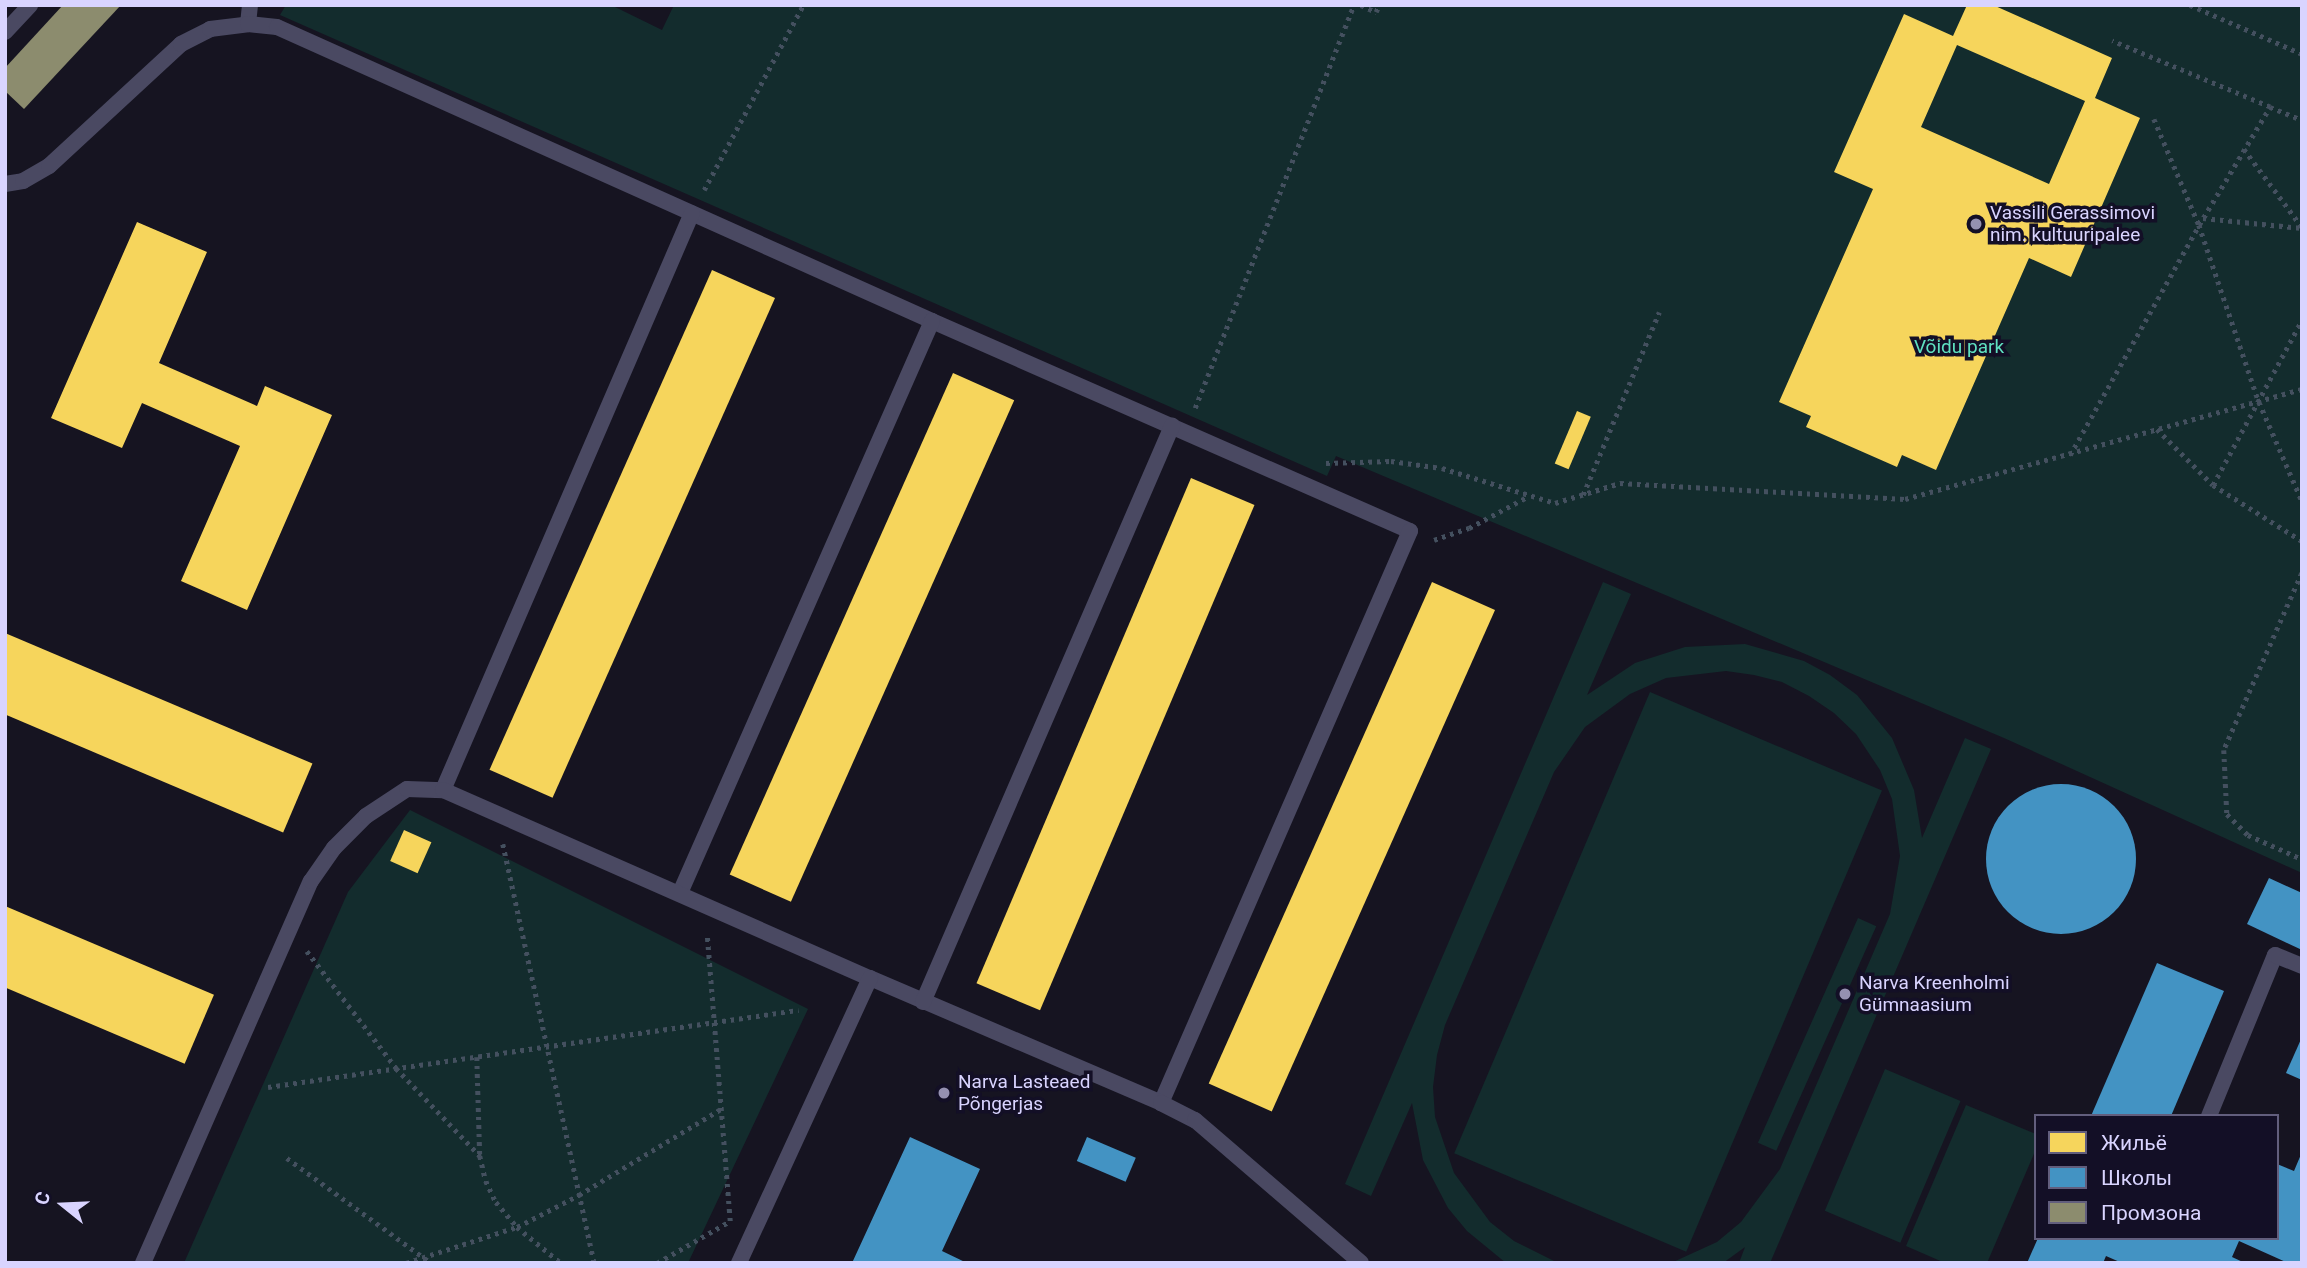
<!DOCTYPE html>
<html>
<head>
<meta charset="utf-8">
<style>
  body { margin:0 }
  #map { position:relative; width:2307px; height:1268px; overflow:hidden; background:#161421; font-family:Roboto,sans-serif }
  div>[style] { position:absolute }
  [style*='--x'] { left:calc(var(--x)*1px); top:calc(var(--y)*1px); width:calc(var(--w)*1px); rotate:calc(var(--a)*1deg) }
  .green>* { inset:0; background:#132c2d; transform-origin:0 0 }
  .homes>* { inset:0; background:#f6d55c; transform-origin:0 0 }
  .schools>* { inset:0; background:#4393c3; transform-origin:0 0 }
  .round { border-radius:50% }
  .industry>* { inset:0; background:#8c8c6e }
  .path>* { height:4.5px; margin-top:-2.25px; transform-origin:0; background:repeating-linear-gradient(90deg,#44505f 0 3.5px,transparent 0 8.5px) }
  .lane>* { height:16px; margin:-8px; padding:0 8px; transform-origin:8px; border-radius:8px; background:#4a4962 }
  .dots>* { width:19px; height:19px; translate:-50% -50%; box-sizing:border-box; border:4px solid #130f26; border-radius:50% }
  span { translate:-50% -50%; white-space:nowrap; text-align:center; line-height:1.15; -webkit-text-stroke:7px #130f26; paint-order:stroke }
  .poi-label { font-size:19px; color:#d9d4ff }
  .left { translate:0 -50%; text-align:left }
  .park-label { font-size:19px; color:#5fe0c0 }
  .frame { position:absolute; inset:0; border:7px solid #d9d4ff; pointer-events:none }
  .legend { position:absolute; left:2034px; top:1114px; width:245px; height:126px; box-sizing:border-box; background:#130f26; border:2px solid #625e7d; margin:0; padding:9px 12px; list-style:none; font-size:21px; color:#d9d4ff }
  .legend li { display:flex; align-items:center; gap:14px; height:35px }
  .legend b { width:35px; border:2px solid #625e7d }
  .north { position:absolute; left:28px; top:1170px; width:70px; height:70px; -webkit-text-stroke:5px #130f26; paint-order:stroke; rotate:288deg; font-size:19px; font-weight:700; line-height:28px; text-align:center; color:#d9d4ff }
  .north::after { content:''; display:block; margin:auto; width:24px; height:32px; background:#d9d4ff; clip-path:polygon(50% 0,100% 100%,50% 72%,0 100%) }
</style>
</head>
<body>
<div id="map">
  <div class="green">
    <div style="clip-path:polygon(286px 5px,611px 5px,662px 30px,674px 5px,2302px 5px,2302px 873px,2004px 738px,1336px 456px,1327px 476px,280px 15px)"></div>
    <div style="clip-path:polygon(1603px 582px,1631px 594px,1587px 695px,1635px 663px,1685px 647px,1745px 644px,1804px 661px,1830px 675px,1857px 695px,1892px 738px,1914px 790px,1922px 838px,1965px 738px,1991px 749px,1770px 1263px,1739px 1263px,1745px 1247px,1723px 1263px,1671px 1263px,1717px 1242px,1741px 1222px,1780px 1169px,1890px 914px,1900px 856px,1892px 799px,1880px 770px,1856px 734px,1834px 713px,1809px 696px,1782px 682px,1754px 675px,1726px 671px,1666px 678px,1630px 694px,1585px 727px,1554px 772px,1445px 1025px,1437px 1055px,1433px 1087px,1435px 1117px,1454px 1173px,1490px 1222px,1514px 1241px,1558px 1263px,1506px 1263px,1467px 1231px,1448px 1208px,1423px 1160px,1412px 1103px,1371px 1196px,1345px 1184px)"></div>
    <div style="left:1650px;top:692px;width:252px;height:501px;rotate:23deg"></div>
    <div style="clip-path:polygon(410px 810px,808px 1009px,688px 1263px,184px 1263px,348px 892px)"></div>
    <div style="left:1858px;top:918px;width:20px;height:246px;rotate:24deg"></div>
    <div style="left:1885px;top:1069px;width:82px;height:154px;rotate:23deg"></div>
    <div style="clip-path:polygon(1966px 1105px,2036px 1134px,2036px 1149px,1987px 1263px,1945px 1263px,1906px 1246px)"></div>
  </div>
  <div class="homes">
    <div style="clip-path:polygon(evenodd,1967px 5px,1993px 5px,2112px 58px,2095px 98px,2140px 118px,2071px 277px,2029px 258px,1936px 470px,1902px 455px,1897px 467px,1806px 427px,1811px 416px,1779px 402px,1873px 189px,1834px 172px,1904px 14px,1953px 36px,1967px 5px,1957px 45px,2085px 101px,2049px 184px,1921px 127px,1957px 45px)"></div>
    <div style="clip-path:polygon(137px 222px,207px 252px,159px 363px,257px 406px,265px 386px,332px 415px,247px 610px,181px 581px,240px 446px,142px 403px,122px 448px,51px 418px)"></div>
    <div style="left:712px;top:270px;width:69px;height:547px;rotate:24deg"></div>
    <div style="left:953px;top:373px;width:67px;height:549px;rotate:24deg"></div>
    <div style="left:1577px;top:411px;width:15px;height:57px;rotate:23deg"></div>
    <div style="left:1191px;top:478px;width:69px;height:549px;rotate:23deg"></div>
    <div style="left:1432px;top:582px;width:69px;height:549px;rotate:24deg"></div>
    <div style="left:5px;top:633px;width:334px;height:75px;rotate:23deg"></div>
    <div style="left:404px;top:830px;width:30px;height:34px;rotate:24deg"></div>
    <div style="left:5px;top:906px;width:227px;height:75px;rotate:23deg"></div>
  </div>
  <div class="schools">
    <div class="round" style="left:1986px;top:784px;width:150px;height:150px"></div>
    <div style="clip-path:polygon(2269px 878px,2302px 893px,2302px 950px,2247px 924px)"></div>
    <div style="clip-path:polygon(2157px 963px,2224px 991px,2171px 1116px,2091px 1116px)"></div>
    <div style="clip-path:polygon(2302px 1037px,2302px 1080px,2286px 1073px)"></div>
    <div style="clip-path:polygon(910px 1137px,980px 1169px,942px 1251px,967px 1263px,852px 1263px)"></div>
    <div style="left:1087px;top:1137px;width:53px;height:26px;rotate:23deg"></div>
    <div style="clip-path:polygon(2302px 1152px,2302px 1263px,2288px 1263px,2239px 1241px,2232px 1257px,2245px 1263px,2122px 1263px,2106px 1256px,2103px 1263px,2027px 1263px,2038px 1238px,2277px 1238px,2277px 1164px,2294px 1171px)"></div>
  </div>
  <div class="industry">
    <div style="clip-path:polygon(63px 5px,121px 5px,24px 109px,5px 91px,5px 68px)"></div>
  </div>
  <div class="path">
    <div style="--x:1361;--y:5;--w:17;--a:25"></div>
    <div style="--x:1376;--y:12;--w:8;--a:-67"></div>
    <div style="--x:2190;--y:5;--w:122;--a:23.6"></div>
    <div style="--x:2270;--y:107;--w:35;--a:22"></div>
    <div style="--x:2154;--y:119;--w:115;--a:67"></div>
    <div style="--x:2199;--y:225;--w:187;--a:71.3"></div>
    <div style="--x:2259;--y:402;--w:108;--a:66.5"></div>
    <div style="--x:2244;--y:149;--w:97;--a:53.4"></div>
    <div style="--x:704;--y:190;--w:210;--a:-61.8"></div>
    <div style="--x:2203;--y:218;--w:100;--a:5.8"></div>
    <div style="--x:1195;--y:408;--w:433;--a:-68.5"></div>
    <div style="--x:2157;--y:429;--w:79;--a:45"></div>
    <div style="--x:2213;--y:485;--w:105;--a:32.2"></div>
    <div style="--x:2070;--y:455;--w:264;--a:-60.7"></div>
    <div style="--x:2199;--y:225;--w:138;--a:-59"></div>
    <div style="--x:2270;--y:107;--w:171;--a:-157.3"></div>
    <div style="--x:1326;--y:463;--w:65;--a:-1.8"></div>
    <div style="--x:1391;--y:461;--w:51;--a:7.8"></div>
    <div style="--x:1442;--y:468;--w:118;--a:17.2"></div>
    <div style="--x:1555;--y:503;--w:68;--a:-17.1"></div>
    <div style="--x:1620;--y:483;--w:285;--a:3.2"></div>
    <div style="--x:1905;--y:499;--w:412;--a:-15.5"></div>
    <div style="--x:2213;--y:485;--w:187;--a:-61.7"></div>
    <div style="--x:1583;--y:495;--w:198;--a:-67.4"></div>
    <div style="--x:1434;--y:540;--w:37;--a:-19"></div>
    <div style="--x:1469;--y:528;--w:66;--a:-28.1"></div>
    <div style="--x:2302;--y:573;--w:193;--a:113.8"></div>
    <div style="--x:2224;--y:750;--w:64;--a:87.3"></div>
    <div style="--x:2227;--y:814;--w:30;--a:45"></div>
    <div style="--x:2248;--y:835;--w:59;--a:24"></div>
    <div style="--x:503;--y:844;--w:429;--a:77.7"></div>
    <div style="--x:307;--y:951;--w:147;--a:52.7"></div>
    <div style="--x:396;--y:1068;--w:122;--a:46.3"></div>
    <div style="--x:477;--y:1057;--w:99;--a:88.3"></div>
    <div style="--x:480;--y:1156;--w:26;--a:77"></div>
    <div style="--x:486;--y:1181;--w:23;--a:65"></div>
    <div style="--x:496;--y:1202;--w:33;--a:50"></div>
    <div style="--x:517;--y:1227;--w:57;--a:39.3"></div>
    <div style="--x:268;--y:1087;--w:536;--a:-8.27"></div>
    <div style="--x:287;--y:1158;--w:178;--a:36.1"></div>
    <div style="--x:406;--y:1263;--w:117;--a:-18"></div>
    <div style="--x:517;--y:1227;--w:70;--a:-27.3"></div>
    <div style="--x:579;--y:1195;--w:166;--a:-31.2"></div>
    <div style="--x:657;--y:1263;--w:84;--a:-29.9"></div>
    <div style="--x:730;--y:1221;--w:285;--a:-94.6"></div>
  </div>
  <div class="lane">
    <div style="--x:248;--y:24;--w:19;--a:-84"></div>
    <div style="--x:5;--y:32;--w:37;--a:-47"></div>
    <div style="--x:5;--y:184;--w:18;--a:-9"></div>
    <div style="--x:23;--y:181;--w:30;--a:-30"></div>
    <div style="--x:49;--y:166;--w:180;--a:-42.7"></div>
    <div style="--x:181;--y:44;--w:33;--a:-27"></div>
    <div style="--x:210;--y:29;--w:38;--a:-7"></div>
    <div style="--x:248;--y:24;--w:29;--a:6"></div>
    <div style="--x:277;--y:27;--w:718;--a:24.17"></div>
    <div style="--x:932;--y:321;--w:522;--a:23.72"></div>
    <div style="--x:1410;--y:531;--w:624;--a:113.52"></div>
    <div style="--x:443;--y:790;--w:628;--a:-66.66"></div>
    <div style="--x:680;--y:893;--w:625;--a:-66.22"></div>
    <div style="--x:870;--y:978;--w:317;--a:23.2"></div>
    <div style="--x:1161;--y:1103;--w:38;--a:27"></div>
    <div style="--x:1195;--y:1120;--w:219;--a:40.7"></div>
    <div style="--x:923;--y:1002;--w:628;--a:-66.62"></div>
    <div style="--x:2209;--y:1116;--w:174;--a:-67.7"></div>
    <div style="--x:2275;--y:955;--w:29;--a:22"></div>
    <div style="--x:143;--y:1263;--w:417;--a:-66.3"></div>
    <div style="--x:311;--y:881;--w:40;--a:-55.1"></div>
    <div style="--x:334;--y:848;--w:45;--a:-45"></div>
    <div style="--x:366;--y:816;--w:49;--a:-33.4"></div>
    <div style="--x:407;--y:789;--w:36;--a:2"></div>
    <div style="--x:443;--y:790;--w:467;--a:23.8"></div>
    <div style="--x:870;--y:978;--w:314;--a:114.7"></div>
  </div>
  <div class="dots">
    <div style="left:1976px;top:224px;background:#9591b1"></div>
    <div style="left:1845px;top:994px;background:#9591b1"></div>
    <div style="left:944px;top:1093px;background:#9591b1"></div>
  </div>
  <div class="poi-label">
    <span class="left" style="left:1990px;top:224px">Vassili Gerassimovi<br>nim. kultuuripalee</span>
    <span class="left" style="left:1859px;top:994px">Narva Kreenholmi<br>Gümnaasium</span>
    <span class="left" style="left:958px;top:1093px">Narva Lasteaed<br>Põngerjas</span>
  </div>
  <div class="park-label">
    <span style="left:1959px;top:347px">Võidu park</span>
  </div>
  <div class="frame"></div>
  <ul class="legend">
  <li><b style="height:19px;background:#f6d55c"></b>Жильё</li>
  <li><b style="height:19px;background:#4393c3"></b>Школы</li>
  <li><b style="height:19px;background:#8c8c6e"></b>Промзона</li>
  </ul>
  <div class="north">С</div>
</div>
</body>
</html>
